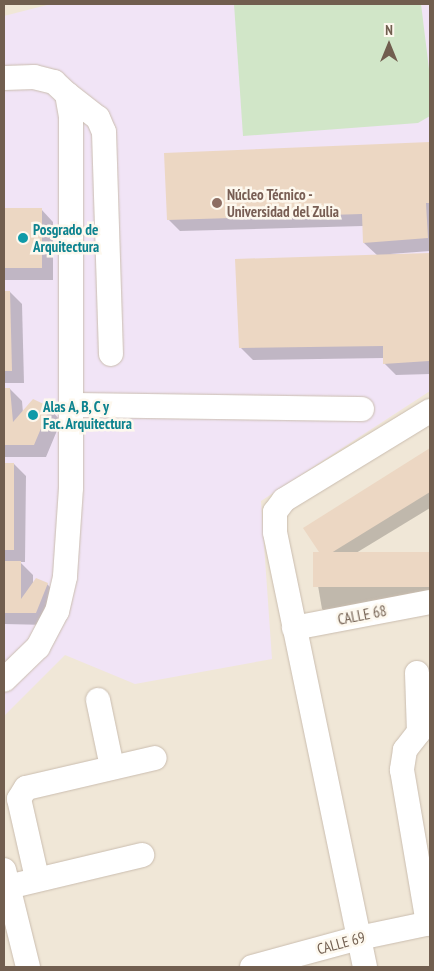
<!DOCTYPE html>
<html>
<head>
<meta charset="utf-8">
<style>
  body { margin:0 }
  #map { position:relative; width:434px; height:971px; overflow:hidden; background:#faf4e8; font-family:"PT Sans Narrow",sans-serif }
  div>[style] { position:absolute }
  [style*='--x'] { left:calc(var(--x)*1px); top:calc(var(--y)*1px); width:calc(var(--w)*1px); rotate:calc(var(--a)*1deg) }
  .residential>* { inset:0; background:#f0e7d7; transform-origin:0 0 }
  .education>* { inset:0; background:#f1e4f6 }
  .green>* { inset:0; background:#d1e6c8 }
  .shadow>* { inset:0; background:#0003 }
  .building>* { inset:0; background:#ecd7c3; transform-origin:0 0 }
  .roads { filter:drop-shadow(0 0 1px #cabdaf) drop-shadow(0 0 1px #cabdaf) }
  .minor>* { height:24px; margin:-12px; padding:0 12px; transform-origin:12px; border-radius:12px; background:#fff }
  .dots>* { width:14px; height:14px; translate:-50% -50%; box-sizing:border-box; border:2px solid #fdf8ee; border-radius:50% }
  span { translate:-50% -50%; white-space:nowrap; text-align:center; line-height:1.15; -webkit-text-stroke:5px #fdf8ee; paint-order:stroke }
  .education-label { font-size:15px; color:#785e54; font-weight:700 }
  .left { translate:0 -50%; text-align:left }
  .culture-label { font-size:15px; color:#0d838f; font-weight:700 }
  .street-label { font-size:15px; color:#715e4f }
  .frame { position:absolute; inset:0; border:5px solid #715e4f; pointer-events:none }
  .north { position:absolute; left:364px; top:20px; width:50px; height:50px; -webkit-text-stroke:4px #fdf8ee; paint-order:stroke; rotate:0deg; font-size:14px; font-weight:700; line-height:20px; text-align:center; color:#715e4f }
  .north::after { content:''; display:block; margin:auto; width:18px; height:22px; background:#715e4f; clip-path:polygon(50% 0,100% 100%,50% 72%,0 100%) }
</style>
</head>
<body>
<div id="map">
  <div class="residential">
    <div style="left:4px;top:4px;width:426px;height:963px"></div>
  </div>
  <div class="education">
    <div style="clip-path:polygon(51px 4px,430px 4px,430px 391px,261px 501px,272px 659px,135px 684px,65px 655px,4px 716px,4px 16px)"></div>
  </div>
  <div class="green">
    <div style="clip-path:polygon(234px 4px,421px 4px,430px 77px,430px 116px,418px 123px,243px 136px)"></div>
  </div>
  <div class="shadow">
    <div style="clip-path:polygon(430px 143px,430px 251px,390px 254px,430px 255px,430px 374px,396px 375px,384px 363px,384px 358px,253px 360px,241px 348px,378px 256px,364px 243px,363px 226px,180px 231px,168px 219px,165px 154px)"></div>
    <div style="clip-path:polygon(4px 209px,41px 209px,53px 222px,53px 280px,4px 280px)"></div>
    <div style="clip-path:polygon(4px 292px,10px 292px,22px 304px,24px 383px,4px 383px)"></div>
    <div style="clip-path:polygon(4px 389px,10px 389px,22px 401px,23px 413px,49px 408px,61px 421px,46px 457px,4px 457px)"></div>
    <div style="clip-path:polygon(430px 449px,430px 508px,333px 567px,305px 528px)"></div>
    <div style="clip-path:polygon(4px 464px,14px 464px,26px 476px,25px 562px,20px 562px,33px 575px,33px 584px,47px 584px,59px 596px,48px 625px,4px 624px)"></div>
    <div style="clip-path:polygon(430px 553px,430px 599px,332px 618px,322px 609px,316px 574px)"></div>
  </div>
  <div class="building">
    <div style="clip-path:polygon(430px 142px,430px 203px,426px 203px,428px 238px,363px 243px,362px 214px,167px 220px,164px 153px)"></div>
    <div style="left:4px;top:208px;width:38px;height:60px"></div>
    <div style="clip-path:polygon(430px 253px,429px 361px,383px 364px,383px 346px,239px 348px,235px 259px)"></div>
    <div style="clip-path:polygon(4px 291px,10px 291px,12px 371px,4px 371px)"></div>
    <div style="clip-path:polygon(4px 388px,10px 388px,13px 422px,33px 399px,50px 407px,34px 445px,4px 445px)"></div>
    <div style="clip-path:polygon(430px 448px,430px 492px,323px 558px,303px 528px)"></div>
    <div style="left:4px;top:463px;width:10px;height:87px"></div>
    <div style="left:430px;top:552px;width:35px;height:117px;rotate:90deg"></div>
    <div style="clip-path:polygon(4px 561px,21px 561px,21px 599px,36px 578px,48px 583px,36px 613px,4px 613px)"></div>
  </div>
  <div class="roads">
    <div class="minor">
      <div style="--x:4;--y:78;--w:30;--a:-2"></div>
      <div style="--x:34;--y:77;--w:21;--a:14"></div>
      <div style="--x:54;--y:82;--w:18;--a:43"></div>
      <div style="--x:67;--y:94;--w:22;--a:80"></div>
      <div style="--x:71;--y:116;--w:372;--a:90"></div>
      <div style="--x:71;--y:488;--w:89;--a:93.9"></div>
      <div style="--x:65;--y:577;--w:35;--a:103"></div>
      <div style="--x:57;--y:611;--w:41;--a:117.8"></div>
      <div style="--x:38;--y:647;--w:47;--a:135.9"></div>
      <div style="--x:67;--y:94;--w:39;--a:38"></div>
      <div style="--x:98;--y:118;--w:15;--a:67"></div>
      <div style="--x:104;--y:132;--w:222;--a:88.2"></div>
      <div style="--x:71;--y:405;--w:291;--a:0.8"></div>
      <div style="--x:294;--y:628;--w:138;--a:-10.8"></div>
      <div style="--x:417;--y:673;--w:59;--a:88.1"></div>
      <div style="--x:419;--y:732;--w:23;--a:128"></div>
      <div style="--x:405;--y:750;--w:20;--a:99"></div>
      <div style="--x:402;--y:770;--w:156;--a:80.4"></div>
      <div style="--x:98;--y:700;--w:68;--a:78.2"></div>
      <div style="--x:4;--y:870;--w:100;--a:76.1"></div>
      <div style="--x:37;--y:878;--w:81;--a:-102.8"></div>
      <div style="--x:19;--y:799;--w:13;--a:-58"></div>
      <div style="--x:26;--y:788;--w:132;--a:-13.1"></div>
      <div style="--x:8;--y:887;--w:138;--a:-13.4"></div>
      <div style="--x:252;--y:967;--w:111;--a:-15.2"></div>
      <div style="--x:359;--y:938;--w:73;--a:-11.9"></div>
      <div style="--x:365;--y:967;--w:444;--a:-101.7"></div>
      <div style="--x:275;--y:532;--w:20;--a:-90"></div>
      <div style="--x:275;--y:512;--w:15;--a:-53"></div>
      <div style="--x:284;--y:500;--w:171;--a:-31.4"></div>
    </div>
  </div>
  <div class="dots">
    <div style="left:217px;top:203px;background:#8d6e63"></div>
    <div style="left:23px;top:238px;background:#0f9aa8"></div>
    <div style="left:33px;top:415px;background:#0f9aa8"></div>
  </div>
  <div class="education-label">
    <span class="left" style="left:227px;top:203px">Núcleo Técnico -<br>Universidad del Zulia</span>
  </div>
  <div class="culture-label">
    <span class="left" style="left:33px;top:238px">Posgrado de<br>Arquitectura</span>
    <span class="left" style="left:43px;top:415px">Alas A, B, C y<br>Fac. Arquitectura</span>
  </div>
  <div class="street-label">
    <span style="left:362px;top:615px;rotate:-11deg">CALLE 68</span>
    <span style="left:341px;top:943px;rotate:-15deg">CALLE 69</span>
  </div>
  <div class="frame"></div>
  <div class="north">N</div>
</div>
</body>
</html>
